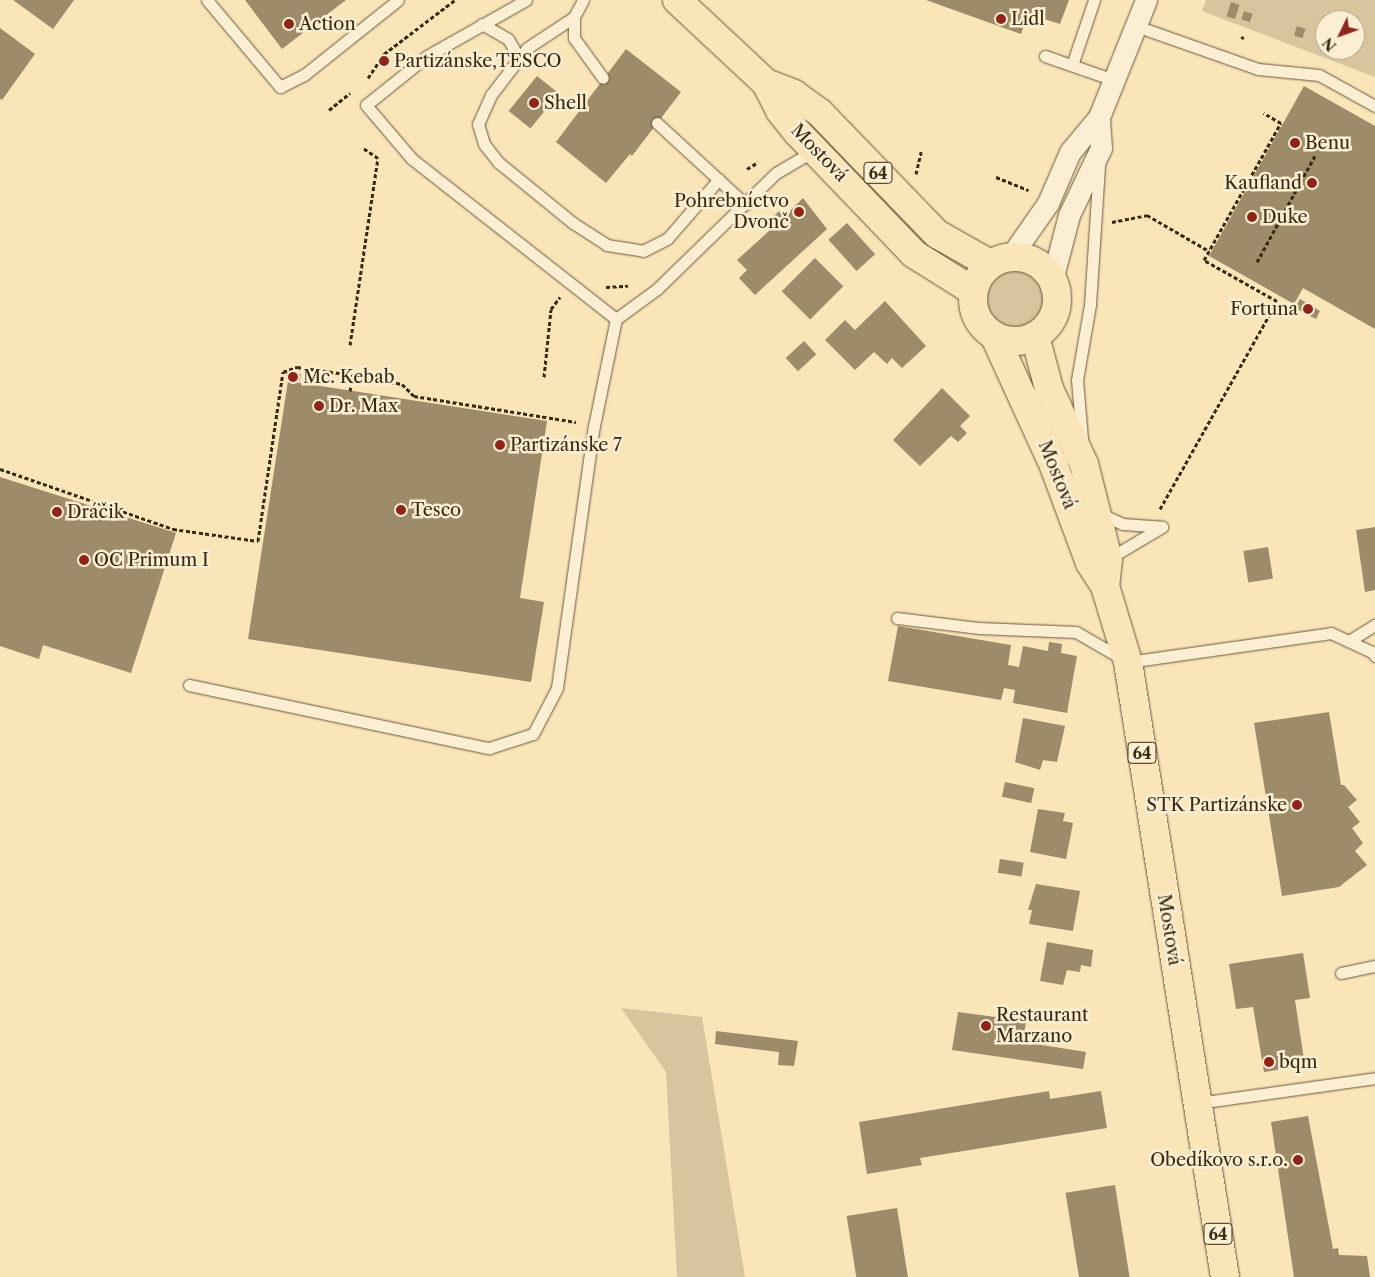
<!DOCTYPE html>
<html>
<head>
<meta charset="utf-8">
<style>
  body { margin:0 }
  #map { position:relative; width:1375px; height:1277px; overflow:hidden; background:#fae5b9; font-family:"Libre Caslon Text",serif }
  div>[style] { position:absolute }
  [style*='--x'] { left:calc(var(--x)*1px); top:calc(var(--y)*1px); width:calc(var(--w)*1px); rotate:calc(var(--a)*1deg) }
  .green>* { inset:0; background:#d9c59d }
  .round { border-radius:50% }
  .building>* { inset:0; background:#9d8b69; transform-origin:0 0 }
  .path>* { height:3px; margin-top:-1.5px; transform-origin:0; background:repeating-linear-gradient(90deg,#382913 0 4px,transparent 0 6.5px) }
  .roads { filter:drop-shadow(0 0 1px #68583c) drop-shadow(0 0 1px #68583c) }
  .service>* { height:11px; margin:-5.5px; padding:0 5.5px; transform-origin:5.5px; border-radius:5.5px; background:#fceed2 }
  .minor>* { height:21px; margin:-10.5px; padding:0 10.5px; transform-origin:10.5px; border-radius:10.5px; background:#fceed2 }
  .primary>* { height:28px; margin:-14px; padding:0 14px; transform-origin:14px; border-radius:14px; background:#fae5b9 }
  .primary>.ring { margin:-14px; padding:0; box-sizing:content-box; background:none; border:28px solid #fae5b9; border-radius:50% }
  .dots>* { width:14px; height:14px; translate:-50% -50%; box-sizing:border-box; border:2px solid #fceed2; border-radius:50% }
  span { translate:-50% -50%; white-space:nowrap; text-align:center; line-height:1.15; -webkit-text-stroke:5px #fceed2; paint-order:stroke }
  .shield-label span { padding:1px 4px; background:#fceed2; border:1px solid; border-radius:4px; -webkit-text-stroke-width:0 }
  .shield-label { font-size:16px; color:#382913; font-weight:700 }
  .poi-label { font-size:18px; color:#382913 }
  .left { translate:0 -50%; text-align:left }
  .right { translate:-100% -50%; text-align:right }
  .street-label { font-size:18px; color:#382913 }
  .north { position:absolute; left:1315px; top:10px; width:50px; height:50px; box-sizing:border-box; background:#fceed2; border:1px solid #ae9f86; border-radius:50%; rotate:228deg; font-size:14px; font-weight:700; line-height:20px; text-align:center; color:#382913 }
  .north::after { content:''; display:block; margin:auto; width:18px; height:22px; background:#8f2418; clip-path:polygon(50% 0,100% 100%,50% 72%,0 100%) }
</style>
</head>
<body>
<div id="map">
  <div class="green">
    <div style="clip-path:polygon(evenodd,1206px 0,1375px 0,1375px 77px,1202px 11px,1206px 0,1325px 20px,1355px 20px,1355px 50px,1325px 50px,1325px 20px)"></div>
    <div class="round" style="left:984px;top:269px;width:60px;height:60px"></div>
    <div style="clip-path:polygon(621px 1008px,702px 1017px,745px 1277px,677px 1277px,666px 1072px)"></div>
  </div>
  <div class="building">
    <div style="clip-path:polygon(13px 0,74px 0,53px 29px)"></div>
    <div style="clip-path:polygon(245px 0,346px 0,282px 49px)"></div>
    <div style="clip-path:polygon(926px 0,1069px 0,1060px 24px,1028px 14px,1021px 34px)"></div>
    <div style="left:1231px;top:2px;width:9px;height:15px;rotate:18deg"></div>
    <div style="left:1244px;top:11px;width:9px;height:9px;rotate:18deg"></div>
    <div style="left:1297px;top:26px;width:9px;height:10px;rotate:18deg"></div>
    <div style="clip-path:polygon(0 28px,35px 54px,2px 100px,0 99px)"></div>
    <div style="clip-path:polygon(626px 49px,681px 92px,632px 156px,630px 154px,606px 183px,556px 142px)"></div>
    <div style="left:537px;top:76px;width:28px;height:45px;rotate:39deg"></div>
    <div style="clip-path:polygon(1304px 86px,1375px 126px,1375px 329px,1303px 288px,1294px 304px,1209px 256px)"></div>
    <div style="clip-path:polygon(803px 198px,827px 229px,755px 295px,739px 278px,747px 270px,737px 260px,769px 231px,765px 225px,779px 211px,784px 217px)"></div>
    <div style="left:847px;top:223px;width:42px;height:25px;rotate:48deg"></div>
    <div style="left:815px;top:258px;width:40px;height:47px;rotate:45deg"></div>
    <div style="clip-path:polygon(1300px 299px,1320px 311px,1316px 319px,1295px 308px)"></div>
    <div style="clip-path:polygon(885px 301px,926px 346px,902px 368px,892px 358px,887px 364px,874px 352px,855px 370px,825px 340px,845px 320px,855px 330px)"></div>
    <div style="left:804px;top:341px;width:18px;height:25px;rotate:47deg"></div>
    <div style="left:287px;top:372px;width:14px;height:7px;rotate:8deg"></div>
    <div style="left:320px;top:372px;width:10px;height:12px;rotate:6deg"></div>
    <div style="clip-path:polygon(288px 381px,547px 421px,520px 598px,544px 602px,531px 682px,248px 639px)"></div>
    <div style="clip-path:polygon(942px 388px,970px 416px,960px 426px,967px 433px,958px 442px,951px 436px,920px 466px,893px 440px)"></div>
    <div style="clip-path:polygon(0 477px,176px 533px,131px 673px,43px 645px,39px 659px,0 646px)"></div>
    <div style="clip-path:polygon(1375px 527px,1375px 590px,1365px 592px,1356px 530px)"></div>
    <div style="left:1268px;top:547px;width:32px;height:25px;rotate:81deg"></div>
    <div style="clip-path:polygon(898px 626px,1011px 645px,1008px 665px,1019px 667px,1023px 646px,1048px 651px,1049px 642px,1062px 644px,1061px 653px,1077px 656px,1067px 713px,1013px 703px,1015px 690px,1004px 688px,1001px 700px,888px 681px)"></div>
    <div style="clip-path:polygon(1329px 712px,1341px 785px,1344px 785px,1357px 800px,1348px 807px,1360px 822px,1352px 828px,1363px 843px,1355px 851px,1367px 865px,1339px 887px,1282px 896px,1254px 723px)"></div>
    <div style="clip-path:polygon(1023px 718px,1065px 726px,1057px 762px,1043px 760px,1040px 770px,1015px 762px)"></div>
    <div style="left:1005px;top:782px;width:30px;height:15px;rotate:12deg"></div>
    <div style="clip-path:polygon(1038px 809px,1065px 813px,1063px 821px,1073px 823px,1066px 859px,1030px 852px)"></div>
    <div style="left:1000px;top:859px;width:24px;height:14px;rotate:9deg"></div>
    <div style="clip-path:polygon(1036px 884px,1080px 891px,1073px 931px,1029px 924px,1032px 910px,1028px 910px)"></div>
    <div style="clip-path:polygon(1047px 942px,1093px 950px,1091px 967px,1081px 965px,1080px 972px,1067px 970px,1063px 985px,1040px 981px)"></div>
    <div style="clip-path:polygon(1303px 953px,1310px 998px,1295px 1000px,1305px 1066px,1264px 1072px,1253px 1007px,1236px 1009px,1229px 964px)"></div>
    <div style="clip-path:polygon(958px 1012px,1026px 1021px,1023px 1042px,1086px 1052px,1083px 1069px,952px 1050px)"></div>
    <div style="clip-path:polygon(716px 1031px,798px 1041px,794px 1066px,778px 1065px,779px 1052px,715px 1044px)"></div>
    <div style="clip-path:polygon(1049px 1091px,1050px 1099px,1101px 1091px,1107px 1128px,920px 1158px,922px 1165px,867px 1174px,859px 1122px)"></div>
    <div style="clip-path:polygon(1308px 1116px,1333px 1249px,1338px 1248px,1339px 1255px,1367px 1256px,1370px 1277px,1294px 1277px,1271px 1122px)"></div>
    <div style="left:1115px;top:1185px;width:93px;height:50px;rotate:81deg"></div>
    <div style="left:897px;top:1208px;width:70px;height:51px;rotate:81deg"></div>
  </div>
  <div class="path">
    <div style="--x:1242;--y:39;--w:3;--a:-72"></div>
    <div style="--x:368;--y:78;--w:29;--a:-56"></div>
    <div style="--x:384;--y:54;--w:89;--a:-37.3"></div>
    <div style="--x:329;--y:110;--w:27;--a:-39"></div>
    <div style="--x:747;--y:169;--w:13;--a:-32"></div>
    <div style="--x:916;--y:174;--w:23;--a:-77"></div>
    <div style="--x:996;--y:177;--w:35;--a:22"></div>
    <div style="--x:1112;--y:222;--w:36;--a:-11"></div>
    <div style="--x:1147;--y:215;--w:72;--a:30.1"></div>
    <div style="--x:1257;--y:262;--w:123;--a:-61.4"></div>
    <div style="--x:606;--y:287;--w:22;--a:-3"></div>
    <div style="--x:350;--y:345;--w:189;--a:-81.5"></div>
    <div style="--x:378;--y:158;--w:18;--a:-146"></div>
    <div style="--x:544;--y:377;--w:68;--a:-84.1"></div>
    <div style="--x:551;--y:309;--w:15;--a:-53"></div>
    <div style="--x:350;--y:391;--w:15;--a:-79"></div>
    <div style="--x:0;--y:469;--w:183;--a:19.1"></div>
    <div style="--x:173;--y:529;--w:86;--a:8"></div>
    <div style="--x:258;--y:541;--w:171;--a:-81.6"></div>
    <div style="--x:283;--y:372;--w:15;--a:-20"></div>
    <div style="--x:297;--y:367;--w:49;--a:8.3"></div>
    <div style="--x:345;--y:374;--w:58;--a:10"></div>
    <div style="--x:402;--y:384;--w:17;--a:45"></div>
    <div style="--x:414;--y:396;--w:164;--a:9.1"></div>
    <div style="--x:1160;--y:509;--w:239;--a:-60.6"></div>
    <div style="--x:1277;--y:301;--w:84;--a:-150.7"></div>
    <div style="--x:1204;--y:260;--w:157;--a:-60.7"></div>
    <div style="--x:1281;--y:123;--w:20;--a:-150"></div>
  </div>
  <div class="roads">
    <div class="service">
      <div style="--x:207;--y:0;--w:114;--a:50"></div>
      <div style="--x:280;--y:87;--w:27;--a:-27"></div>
      <div style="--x:304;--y:75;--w:120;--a:-38.6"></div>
      <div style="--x:526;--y:0;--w:114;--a:150.5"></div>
      <div style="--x:427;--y:56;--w:78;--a:141.2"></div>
      <div style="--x:366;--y:105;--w:71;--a:49.6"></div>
      <div style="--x:412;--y:159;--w:259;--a:38.1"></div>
      <div style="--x:583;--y:0;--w:19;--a:118"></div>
      <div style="--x:574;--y:17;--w:21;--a:90"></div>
      <div style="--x:574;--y:38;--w:49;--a:54.1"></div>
      <div style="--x:574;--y:17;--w:56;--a:146.6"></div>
      <div style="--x:527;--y:48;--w:59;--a:127.5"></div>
      <div style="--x:491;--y:95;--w:32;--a:114"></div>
      <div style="--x:478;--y:124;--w:21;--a:73"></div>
      <div style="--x:484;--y:144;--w:23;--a:52"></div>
      <div style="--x:498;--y:162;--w:97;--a:39.1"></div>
      <div style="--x:573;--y:223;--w:40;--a:32.9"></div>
      <div style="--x:607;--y:245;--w:36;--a:9"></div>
      <div style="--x:643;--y:251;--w:27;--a:-27"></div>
      <div style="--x:667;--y:239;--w:79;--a:-49.1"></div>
      <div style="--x:482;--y:24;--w:30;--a:30"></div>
      <div style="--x:508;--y:39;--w:22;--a:60"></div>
      <div style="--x:1136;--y:26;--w:129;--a:19.4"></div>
      <div style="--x:1258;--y:69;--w:61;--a:5.6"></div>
      <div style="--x:1319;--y:75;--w:64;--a:29"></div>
      <div style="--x:1045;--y:56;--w:73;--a:19.2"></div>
      <div style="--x:1072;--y:65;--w:69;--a:-71.3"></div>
      <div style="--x:657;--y:123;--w:120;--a:42.6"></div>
      <div style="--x:1082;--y:439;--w:59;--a:-94.8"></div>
      <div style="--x:1077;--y:380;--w:76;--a:-80.2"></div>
      <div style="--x:1090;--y:305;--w:140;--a:-86.3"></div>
      <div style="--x:1099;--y:513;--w:26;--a:25"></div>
      <div style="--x:1123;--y:524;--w:39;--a:4"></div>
      <div style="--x:1108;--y:559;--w:63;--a:-30.7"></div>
      <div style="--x:897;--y:618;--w:83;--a:7"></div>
      <div style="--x:979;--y:628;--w:97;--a:2.4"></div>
      <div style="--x:1076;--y:632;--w:60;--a:30"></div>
      <div style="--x:1128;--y:662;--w:205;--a:-8.1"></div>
      <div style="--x:1331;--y:633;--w:45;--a:24.9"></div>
      <div style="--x:1372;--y:652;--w:5;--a:53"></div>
      <div style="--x:1349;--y:641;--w:31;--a:-32"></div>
      <div style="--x:189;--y:685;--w:307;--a:11.9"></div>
      <div style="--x:489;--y:748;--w:46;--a:-17.7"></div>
      <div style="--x:533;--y:734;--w:52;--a:-62.4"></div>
      <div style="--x:557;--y:688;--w:265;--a:-82"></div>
      <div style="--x:594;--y:426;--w:109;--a:-78.4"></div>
      <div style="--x:616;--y:319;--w:51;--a:-36.2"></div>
      <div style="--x:657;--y:289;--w:166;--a:-44.3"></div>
      <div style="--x:776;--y:173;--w:45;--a:-30.5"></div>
      <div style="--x:1341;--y:973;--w:35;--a:-12"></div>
      <div style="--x:1198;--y:1103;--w:179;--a:-8"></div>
    </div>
    <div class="minor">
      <div style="--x:1011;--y:256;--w:65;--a:-55.1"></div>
      <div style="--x:1048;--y:203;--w:56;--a:-66.7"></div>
      <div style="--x:1070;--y:152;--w:45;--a:-50.4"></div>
      <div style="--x:1099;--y:117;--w:126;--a:-68.1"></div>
      <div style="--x:1052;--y:280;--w:67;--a:-75.3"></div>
      <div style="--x:1069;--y:215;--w:74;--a:-64.5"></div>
      <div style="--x:1101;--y:148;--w:31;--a:-94"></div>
    </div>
    <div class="primary">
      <div style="--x:677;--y:0;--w:122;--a:43"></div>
      <div style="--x:766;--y:83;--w:31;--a:63"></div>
      <div style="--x:780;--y:111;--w:28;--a:51"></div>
      <div style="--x:798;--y:133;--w:168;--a:46.2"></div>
      <div style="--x:914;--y:254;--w:70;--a:32.1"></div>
      <div style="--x:766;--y:83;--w:30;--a:21"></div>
      <div style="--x:794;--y:94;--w:31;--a:36"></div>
      <div style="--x:819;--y:112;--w:170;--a:46"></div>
      <div style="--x:937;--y:234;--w:61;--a:29.5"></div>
      <div class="ring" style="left:973px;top:257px;width:56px;height:56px"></div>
      <div style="--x:1035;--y:336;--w:55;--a:75.2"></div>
      <div style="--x:1049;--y:389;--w:83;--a:65"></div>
      <div style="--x:1084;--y:464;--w:98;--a:75.8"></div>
      <div style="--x:1108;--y:559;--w:27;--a:96"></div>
      <div style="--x:995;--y:337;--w:142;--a:65.4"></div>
      <div style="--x:1054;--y:466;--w:103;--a:69.6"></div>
      <div style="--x:1090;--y:563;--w:27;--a:57"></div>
      <div style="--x:1105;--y:586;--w:79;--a:73.2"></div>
      <div style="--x:1128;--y:662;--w:623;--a:81.04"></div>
    </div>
  </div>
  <div class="dots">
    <div style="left:1001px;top:19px;background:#8f2418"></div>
    <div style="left:289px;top:24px;background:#8f2418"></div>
    <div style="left:384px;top:61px;background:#8f2418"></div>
    <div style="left:534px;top:103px;background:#8f2418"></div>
    <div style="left:1295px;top:143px;background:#8f2418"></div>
    <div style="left:1312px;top:183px;background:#8f2418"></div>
    <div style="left:799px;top:212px;background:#8f2418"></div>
    <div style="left:1252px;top:217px;background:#8f2418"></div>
    <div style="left:1308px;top:309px;background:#8f2418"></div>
    <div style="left:293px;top:377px;background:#8f2418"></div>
    <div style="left:319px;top:406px;background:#8f2418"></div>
    <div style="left:500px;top:445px;background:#8f2418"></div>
    <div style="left:401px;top:510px;background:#8f2418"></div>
    <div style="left:57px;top:512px;background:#8f2418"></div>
    <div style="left:84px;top:560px;background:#8f2418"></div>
    <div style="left:1297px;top:805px;background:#8f2418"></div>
    <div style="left:986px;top:1026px;background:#8f2418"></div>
    <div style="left:1269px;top:1062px;background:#8f2418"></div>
    <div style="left:1298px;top:1160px;background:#8f2418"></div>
  </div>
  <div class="shield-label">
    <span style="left:878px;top:173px">64</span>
    <span style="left:1142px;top:753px">64</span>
    <span style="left:1218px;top:1234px">64</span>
  </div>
  <div class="poi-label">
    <span class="left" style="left:1011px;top:19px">Lidl</span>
    <span class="left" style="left:299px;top:24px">Action</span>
    <span class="left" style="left:394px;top:61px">Partizánske,TESCO</span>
    <span class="left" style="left:544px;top:103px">Shell</span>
    <span class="left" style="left:1305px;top:143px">Benu</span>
    <span class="right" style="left:1302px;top:183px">Kaufland</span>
    <span class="right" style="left:789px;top:212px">Pohrebníctvo<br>Dvonč</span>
    <span class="left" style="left:1262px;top:217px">Duke</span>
    <span class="right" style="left:1298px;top:309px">Fortuna</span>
    <span class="left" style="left:303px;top:377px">Mc. Kebab</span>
    <span class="left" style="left:329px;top:406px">Dr. Max</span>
    <span class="left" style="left:510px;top:445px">Partizánske 7</span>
    <span class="left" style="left:411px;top:510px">Tesco</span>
    <span class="left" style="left:67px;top:512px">Dráčik</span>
    <span class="left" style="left:94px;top:560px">OC Primum I</span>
    <span class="right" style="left:1287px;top:805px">STK Partizánske</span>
    <span class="left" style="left:996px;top:1026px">Restaurant<br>Marzano</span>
    <span class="left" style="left:1279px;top:1062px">bqm</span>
    <span class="right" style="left:1288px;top:1160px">Obedíkovo s.r.o.</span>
  </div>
  <div class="street-label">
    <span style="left:819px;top:153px;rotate:46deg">Mostová</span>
    <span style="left:1057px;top:475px;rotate:68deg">Mostová</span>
    <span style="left:1169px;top:930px;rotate:81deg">Mostová</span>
  </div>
  <div class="north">N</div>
</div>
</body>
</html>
